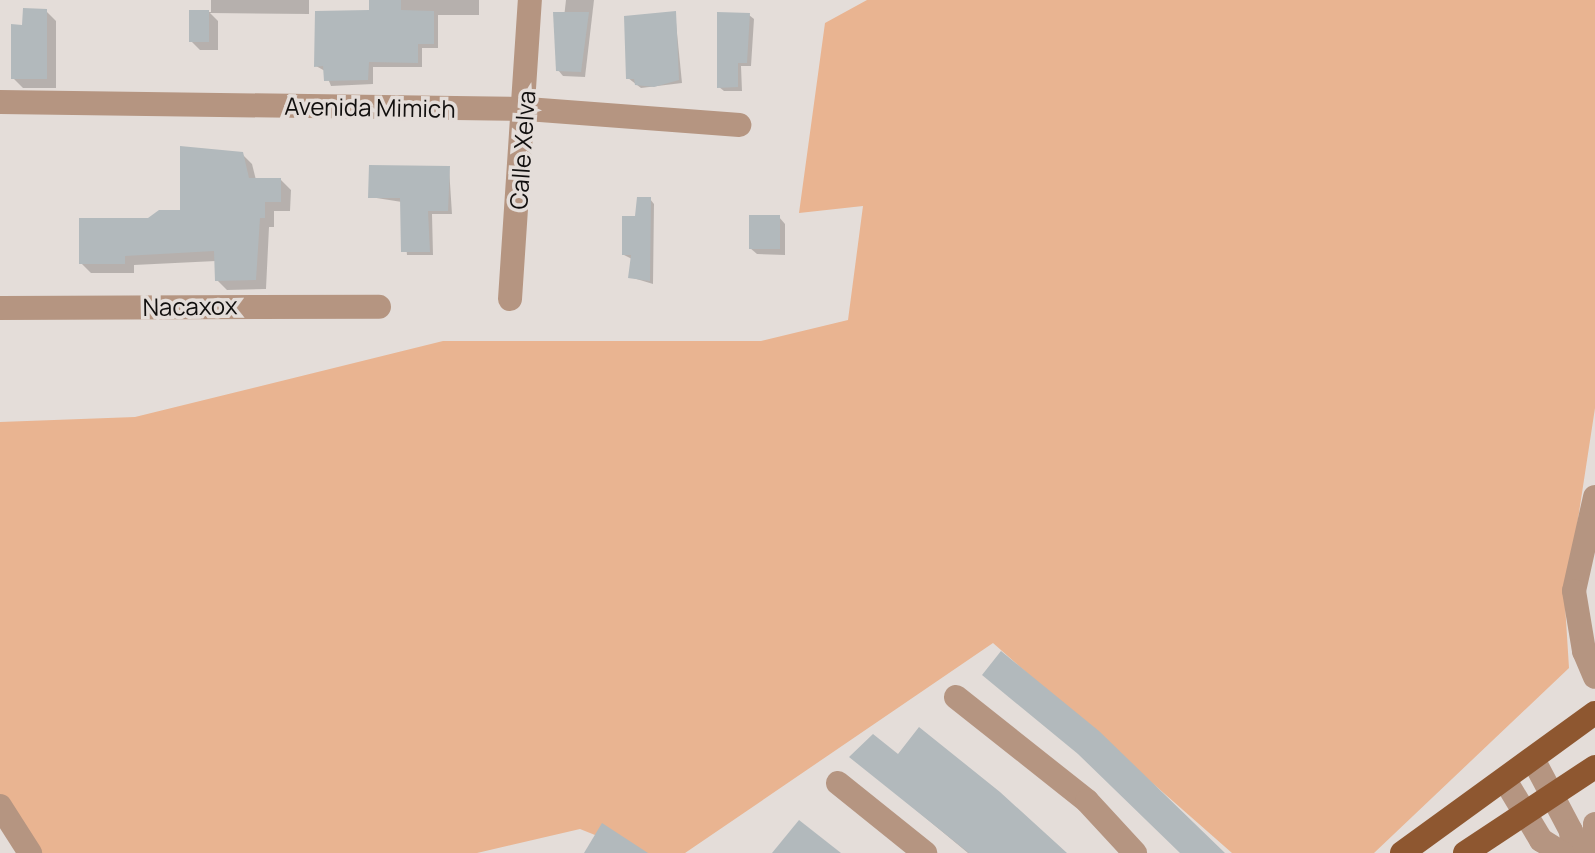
<!DOCTYPE html>
<html>
<head>
<meta charset="utf-8">
<style>
  body { margin:0 }
  #map { position:relative; width:1595px; height:853px; overflow:hidden; background:#e4ddd9; font-family:Manrope,sans-serif }
  div>[style] { position:absolute }
  [style*='--x'] { left:calc(var(--x)*1px); top:calc(var(--y)*1px); width:calc(var(--w)*1px); rotate:calc(var(--a)*1deg) }
  .green>* { inset:0; background:#e9b491 }
  .shadow>* { inset:0; background:#0003 }
  .building>* { inset:0; background:#b2b9bc; transform-origin:0 0 }
  .minor>* { height:24px; margin:-12px; padding:0 12px; transform-origin:12px; border-radius:12px; background:#b59581 }
  .major>* { height:24px; margin:-12px; padding:0 12px; transform-origin:12px; border-radius:12px; background:#8e5730 }
  span { translate:-50% -50%; white-space:nowrap; text-align:center; line-height:1.15; -webkit-text-stroke:7px #e4ddd9; paint-order:stroke }
  .street-label { font-size:24px; color:#110f0e }
</style>
</head>
<body>
<div id="map">
  <div class="green">
    <div style="clip-path:polygon(867px 0,1595px 0,1595px 408px,1565px 604px,1569px 668px,1374px 853px,1232px 853px,993px 643px,685px 853px,640px 853px,580px 829px,477px 853px,30px 853px,0 806px,0 422px,135px 417px,443px 341px,761px 341px,848px 320px,863px 206px,799px 213px,825px 23px)"></div>
  </div>
  <div class="shadow">
    <div style="clip-path:polygon(211px 0,309px 0,309px 14px,210px 13px,218px 21px,218px 50px,200px 50px,191px 41px,191px 12px,211px 12px)"></div>
    <div style="clip-path:polygon(371px 0,479px 0,479px 15px,438px 15px,438px 48px,422px 48px,422px 67px,373px 67px,373px 84px,331px 86px,325px 71px,316px 66px,370px 12px)"></div>
    <div style="clip-path:polygon(566px 0,594px 0,585px 77px,563px 76px,558px 70px)"></div>
    <div style="clip-path:polygon(46px 11px,56px 21px,56px 88px,23px 88px,13px 78px,24px 27px)"></div>
    <div style="clip-path:polygon(675px 13px,682px 83px,641px 88px,628px 78px)"></div>
    <div style="clip-path:polygon(749px 15px,754px 19px,751px 66px,741px 66px,742px 91px,724px 91px,719px 87px)"></div>
    <div style="clip-path:polygon(242px 154px,252px 164px,256px 180px,281px 180px,291px 190px,290px 211px,274px 211px,274px 227px,269px 227px,266px 289px,227px 290px,217px 280px,216px 261px,134px 265px,134px 273px,91px 273px,81px 263px,149px 220px,182px 212px)"></div>
    <div style="clip-path:polygon(449px 168px,452px 214px,432px 214px,433px 255px,407px 255px,402px 202px,370px 197px)"></div>
    <div style="clip-path:polygon(650px 199px,654px 204px,653px 284px,630px 277px,632px 259px,624px 255px)"></div>
    <div style="clip-path:polygon(779px 217px,785px 224px,785px 255px,757px 254px,750px 248px)"></div>
    <div style="clip-path:polygon(872px 736px,899px 757px,1064px 853px,968px 853px,852px 757px)"></div>
  </div>
  <div class="building">
    <div style="clip-path:polygon(369px 0,401px 0,401px 10px,434px 11px,434px 44px,418px 44px,418px 63px,369px 62px,368px 80px,324px 81px,323px 66px,314px 67px,315px 11px,369px 10px)"></div>
    <div style="clip-path:polygon(23px 8px,47px 9px,47px 79px,11px 79px,11px 24px,22px 25px)"></div>
    <div style="left:189px;top:10px;width:20px;height:32px"></div>
    <div style="clip-path:polygon(676px 11px,679px 80px,654px 87px,635px 85px,634px 79px,626px 79px,624px 16px)"></div>
    <div style="clip-path:polygon(553px 12px,589px 12px,581px 72px,556px 71px)"></div>
    <div style="clip-path:polygon(717px 12px,750px 13px,747px 63px,738px 63px,738px 87px,717px 88px)"></div>
    <div style="clip-path:polygon(180px 146px,243px 152px,249px 178px,281px 178px,281px 202px,265px 202px,265px 218px,260px 218px,256px 280px,215px 281px,214px 251px,125px 256px,125px 264px,79px 264px,79px 218px,148px 218px,159px 210px,180px 210px)"></div>
    <div style="clip-path:polygon(369px 165px,450px 166px,448px 211px,428px 211px,430px 252px,401px 252px,400px 198px,368px 198px)"></div>
    <div style="clip-path:polygon(637px 197px,651px 197px,650px 281px,628px 278px,631px 255px,622px 255px,622px 216px,635px 216px)"></div>
    <div style="left:749px;top:215px;width:31px;height:34px"></div>
    <div style="clip-path:polygon(1001px 651px,1099px 731px,1225px 853px,1180px 853px,1078px 754px,982px 675px)"></div>
    <div style="clip-path:polygon(919px 727px,1000px 792px,1067px 853px,969px 853px,849px 757px,873px 734px,898px 754px)"></div>
    <div style="clip-path:polygon(799px 820px,841px 853px,772px 853px)"></div>
    <div style="clip-path:polygon(602px 823px,648px 853px,584px 853px)"></div>
  </div>
  <div class="minor">
    <div style="--x:0;--y:102;--w:527;--a:0.76"></div>
    <div style="--x:527;--y:109;--w:213;--a:4.3"></div>
    <div style="--x:510;--y:299;--w:300;--a:-86.2"></div>
    <div style="--x:0;--y:308;--w:379;--a:-0.2"></div>
    <div style="--x:1595;--y:497;--w:96;--a:102.6"></div>
    <div style="--x:1574;--y:591;--w:61;--a:80.5"></div>
    <div style="--x:1584;--y:651;--w:28;--a:67"></div>
    <div style="--x:956;--y:697;--w:167;--a:38.4"></div>
    <div style="--x:1087;--y:801;--w:71;--a:47.3"></div>
    <div style="--x:1533;--y:759;--w:81;--a:62.2"></div>
    <div style="--x:1571;--y:831;--w:22;--a:85"></div>
    <div style="--x:1505;--y:780;--w:70;--a:59"></div>
    <div style="--x:1541;--y:840;--w:25;--a:32"></div>
    <div style="--x:838;--y:783;--w:112;--a:38.8"></div>
    <div style="--x:0;--y:806;--w:56;--a:57.4"></div>
    <div style="--x:1595;--y:824;--w:24;--a:90"></div>
  </div>
  <div class="major">
    <div style="--x:1402;--y:853;--w:238;--a:-36"></div>
    <div style="--x:1465;--y:853;--w:156;--a:-33.5"></div>
  </div>
  <div class="street-label">
    <span style="left:370px;top:107px;rotate:1deg">Avenida Mimich</span>
    <span style="left:522px;top:150px;rotate:-86deg">Calle Xelva</span>
    <span style="left:190px;top:306px;rotate:-1deg">Nacaxox</span>
  </div>
</div>
</body>
</html>
